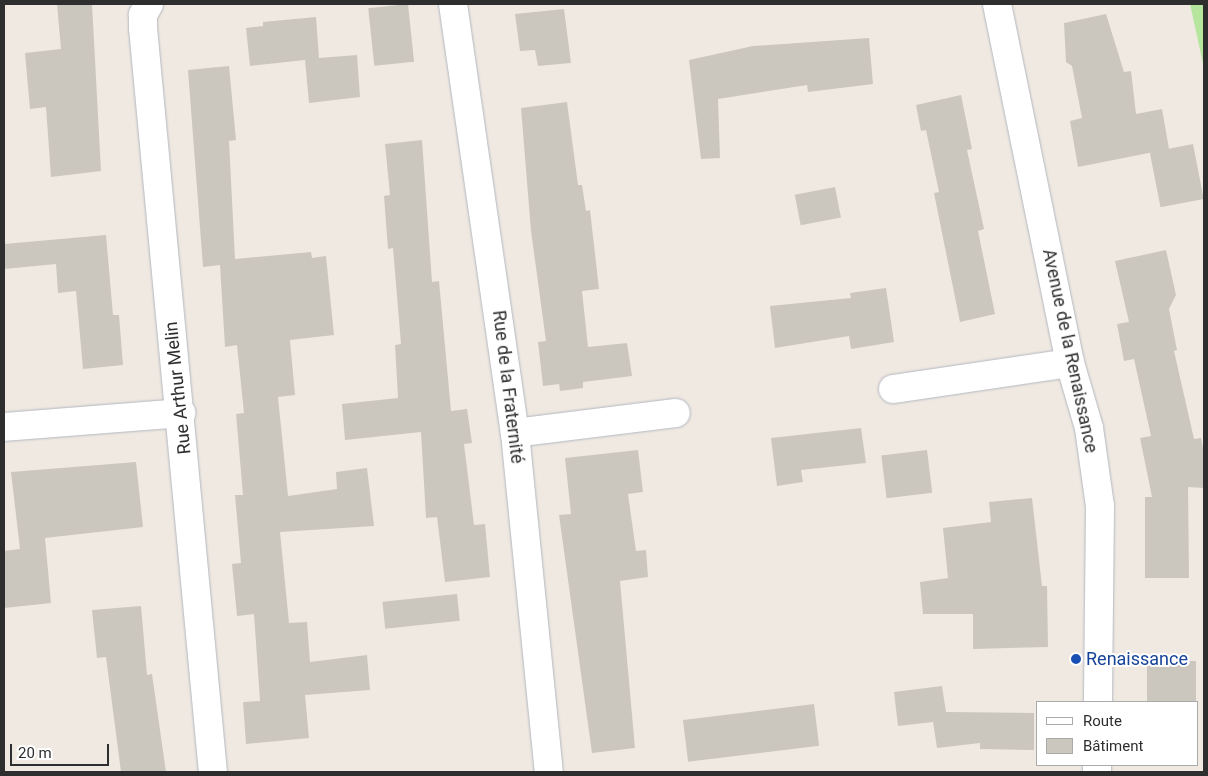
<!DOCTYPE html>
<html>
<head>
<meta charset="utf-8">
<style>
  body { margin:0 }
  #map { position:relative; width:1208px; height:776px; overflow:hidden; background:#efe9e1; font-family:Roboto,sans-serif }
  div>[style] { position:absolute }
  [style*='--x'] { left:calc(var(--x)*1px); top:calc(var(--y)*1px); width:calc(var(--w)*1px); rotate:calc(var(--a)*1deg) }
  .green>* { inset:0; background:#b6e59e }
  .building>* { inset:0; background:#cbc7bf; transform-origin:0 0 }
  .roads { filter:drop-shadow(0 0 1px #b4b7c1) drop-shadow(0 0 1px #b4b7c1) }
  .minor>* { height:28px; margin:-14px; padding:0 14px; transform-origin:14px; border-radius:14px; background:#fff }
  .dots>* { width:14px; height:14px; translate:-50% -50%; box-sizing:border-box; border:2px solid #fff; border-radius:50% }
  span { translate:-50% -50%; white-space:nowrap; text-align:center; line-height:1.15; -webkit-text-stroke:4px #fff; paint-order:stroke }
  .street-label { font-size:18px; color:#2e2e2e }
  .transit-label { font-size:18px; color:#164399 }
  .left { translate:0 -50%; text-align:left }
  .frame { position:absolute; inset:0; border:5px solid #2e2e2e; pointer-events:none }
  .legend { position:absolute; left:1036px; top:701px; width:162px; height:65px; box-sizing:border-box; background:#fff; border:1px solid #ababab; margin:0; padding:6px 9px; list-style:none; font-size:15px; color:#2e2e2e }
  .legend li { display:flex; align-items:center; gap:10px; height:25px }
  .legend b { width:25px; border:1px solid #ababab }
  .scale { position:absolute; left:10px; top:744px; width:99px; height:22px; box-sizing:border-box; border:2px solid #2e2e2e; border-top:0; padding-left:6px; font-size:15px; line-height:18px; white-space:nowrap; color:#2e2e2e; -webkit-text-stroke:4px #fff; paint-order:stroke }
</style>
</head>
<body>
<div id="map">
  <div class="green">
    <div style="clip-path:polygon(1190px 4px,1204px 4px,1204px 68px)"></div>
  </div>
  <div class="building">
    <div style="clip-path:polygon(57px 4px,92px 4px,101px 171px,51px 177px,46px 107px,30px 109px,25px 53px,61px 49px)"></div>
    <div style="left:408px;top:4px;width:58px;height:40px;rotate:84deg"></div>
    <div style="clip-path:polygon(564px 9px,571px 63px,538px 66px,535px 50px,520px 51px,515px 14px)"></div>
    <div style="clip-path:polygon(1106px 14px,1124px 72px,1131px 71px,1136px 114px,1162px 109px,1169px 149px,1078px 167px,1070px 121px,1082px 118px,1072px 66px,1066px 62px,1064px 23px)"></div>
    <div style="clip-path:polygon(316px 17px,319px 58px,357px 55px,360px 97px,309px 103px,305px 60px,250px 66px,246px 28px,263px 26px,263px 22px)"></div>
    <div style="clip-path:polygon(869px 38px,873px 84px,808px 92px,807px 85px,718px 99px,720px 158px,701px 159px,689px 60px,753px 46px)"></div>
    <div style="clip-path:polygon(229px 66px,236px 140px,229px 141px,235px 259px,311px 252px,312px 258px,326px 256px,334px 335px,290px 340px,295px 395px,278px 397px,288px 496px,337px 489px,336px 472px,367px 468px,374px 526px,280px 532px,289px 623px,307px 622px,310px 662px,367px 655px,370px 690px,305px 695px,309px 738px,246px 744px,243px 702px,260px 701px,254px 614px,237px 616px,232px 564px,241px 563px,235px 495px,243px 495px,236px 414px,244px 413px,237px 345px,225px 347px,220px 265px,203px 267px,188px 70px)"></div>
    <div style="clip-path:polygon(961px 95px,972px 149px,967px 150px,984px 229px,978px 231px,995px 314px,960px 322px,934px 193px,939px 192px,926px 130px,921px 131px,916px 105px)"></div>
    <div style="clip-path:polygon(567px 102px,578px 185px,582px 185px,586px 211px,590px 210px,599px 289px,582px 291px,588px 347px,627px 343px,632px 376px,583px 382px,583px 388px,560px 391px,559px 384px,543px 386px,542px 377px,538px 342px,546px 341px,531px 231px,521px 108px)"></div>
    <div style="clip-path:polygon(422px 140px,432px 282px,439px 281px,451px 411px,467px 409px,472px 443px,464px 444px,474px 525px,485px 524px,490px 577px,445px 582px,437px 517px,426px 518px,421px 432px,345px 440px,342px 404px,398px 398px,395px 345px,401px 344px,393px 248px,388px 249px,384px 196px,390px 195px,385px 144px)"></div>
    <div style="left:1193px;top:144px;width:56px;height:44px;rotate:79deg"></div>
    <div style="left:835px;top:187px;width:31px;height:41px;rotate:79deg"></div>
    <div style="clip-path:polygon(106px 235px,113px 315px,119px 315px,123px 365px,83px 369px,76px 291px,58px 293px,56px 264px,4px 269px,4px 244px)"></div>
    <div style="clip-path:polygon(1166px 250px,1176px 295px,1169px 309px,1177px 350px,1174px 351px,1194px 439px,1201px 438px,1204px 453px,1204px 488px,1188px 487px,1189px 578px,1145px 578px,1145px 497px,1152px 497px,1140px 438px,1151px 436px,1134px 359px,1124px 361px,1117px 324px,1129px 322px,1115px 261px)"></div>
    <div style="clip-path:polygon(886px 288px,894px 342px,851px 349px,849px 336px,775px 348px,770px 306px,851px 298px,850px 293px)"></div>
    <div style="clip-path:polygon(861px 428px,866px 463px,801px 470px,803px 482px,777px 486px,771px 438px)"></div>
    <div style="clip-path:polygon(638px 450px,643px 492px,628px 494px,636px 551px,646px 550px,648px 577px,620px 581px,635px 748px,592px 753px,559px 515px,571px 514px,565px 458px)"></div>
    <div style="left:927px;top:450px;width:43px;height:46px;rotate:83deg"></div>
    <div style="clip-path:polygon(136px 462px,143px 527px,45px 538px,51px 603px,4px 608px,4px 551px,20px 549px,11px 472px)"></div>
    <div style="clip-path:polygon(1032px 498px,1042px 586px,1047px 586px,1048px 647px,973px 649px,973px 614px,923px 614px,920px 582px,948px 578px,943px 528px,991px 522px,989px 502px)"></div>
    <div style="left:457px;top:594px;width:27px;height:75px;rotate:84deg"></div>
    <div style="clip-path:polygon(141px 606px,147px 675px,152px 674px,166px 772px,121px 772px,106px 657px,97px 658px,92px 610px)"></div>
    <div style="left:1147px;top:661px;width:49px;height:41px"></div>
    <div style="clip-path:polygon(942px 686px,946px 712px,1034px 713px,1034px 750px,980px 749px,980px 743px,937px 748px,933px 722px,898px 726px,894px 692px)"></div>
    <div style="left:814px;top:704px;width:42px;height:132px;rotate:83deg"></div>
  </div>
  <div class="roads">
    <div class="minor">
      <div style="--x:149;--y:4;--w:13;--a:119"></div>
      <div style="--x:143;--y:15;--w:13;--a:90"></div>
      <div style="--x:143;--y:28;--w:747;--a:84.63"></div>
      <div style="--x:453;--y:4;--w:433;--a:81.8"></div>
      <div style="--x:515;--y:433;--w:341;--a:84.3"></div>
      <div style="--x:997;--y:4;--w:366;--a:78.5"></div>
      <div style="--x:1070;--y:363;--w:68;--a:73.7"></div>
      <div style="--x:1089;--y:428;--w:79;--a:82"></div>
      <div style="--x:1100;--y:506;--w:196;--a:90.6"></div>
      <div style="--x:893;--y:389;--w:179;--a:-8.4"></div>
      <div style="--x:4;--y:427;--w:178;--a:-4.5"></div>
      <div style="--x:515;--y:433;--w:162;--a:-7.1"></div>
      <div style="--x:1097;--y:772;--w:7;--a:-90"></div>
    </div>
  </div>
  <div class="dots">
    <div style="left:1076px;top:659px;background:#1a4fb4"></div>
  </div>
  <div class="street-label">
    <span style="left:1070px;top:351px;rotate:78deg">Avenue de la Renaissance</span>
    <span style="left:508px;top:387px;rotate:83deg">Rue de la Fraternité</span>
    <span style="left:178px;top:388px;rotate:-96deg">Rue Arthur Melin</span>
  </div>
  <div class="transit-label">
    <span class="left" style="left:1086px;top:659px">Renaissance</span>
  </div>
  <div class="frame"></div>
  <ul class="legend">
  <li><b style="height:6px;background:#fff"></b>Route</li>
  <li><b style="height:14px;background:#cbc7bf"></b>Bâtiment</li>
  </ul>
  <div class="scale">20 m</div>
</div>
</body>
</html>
